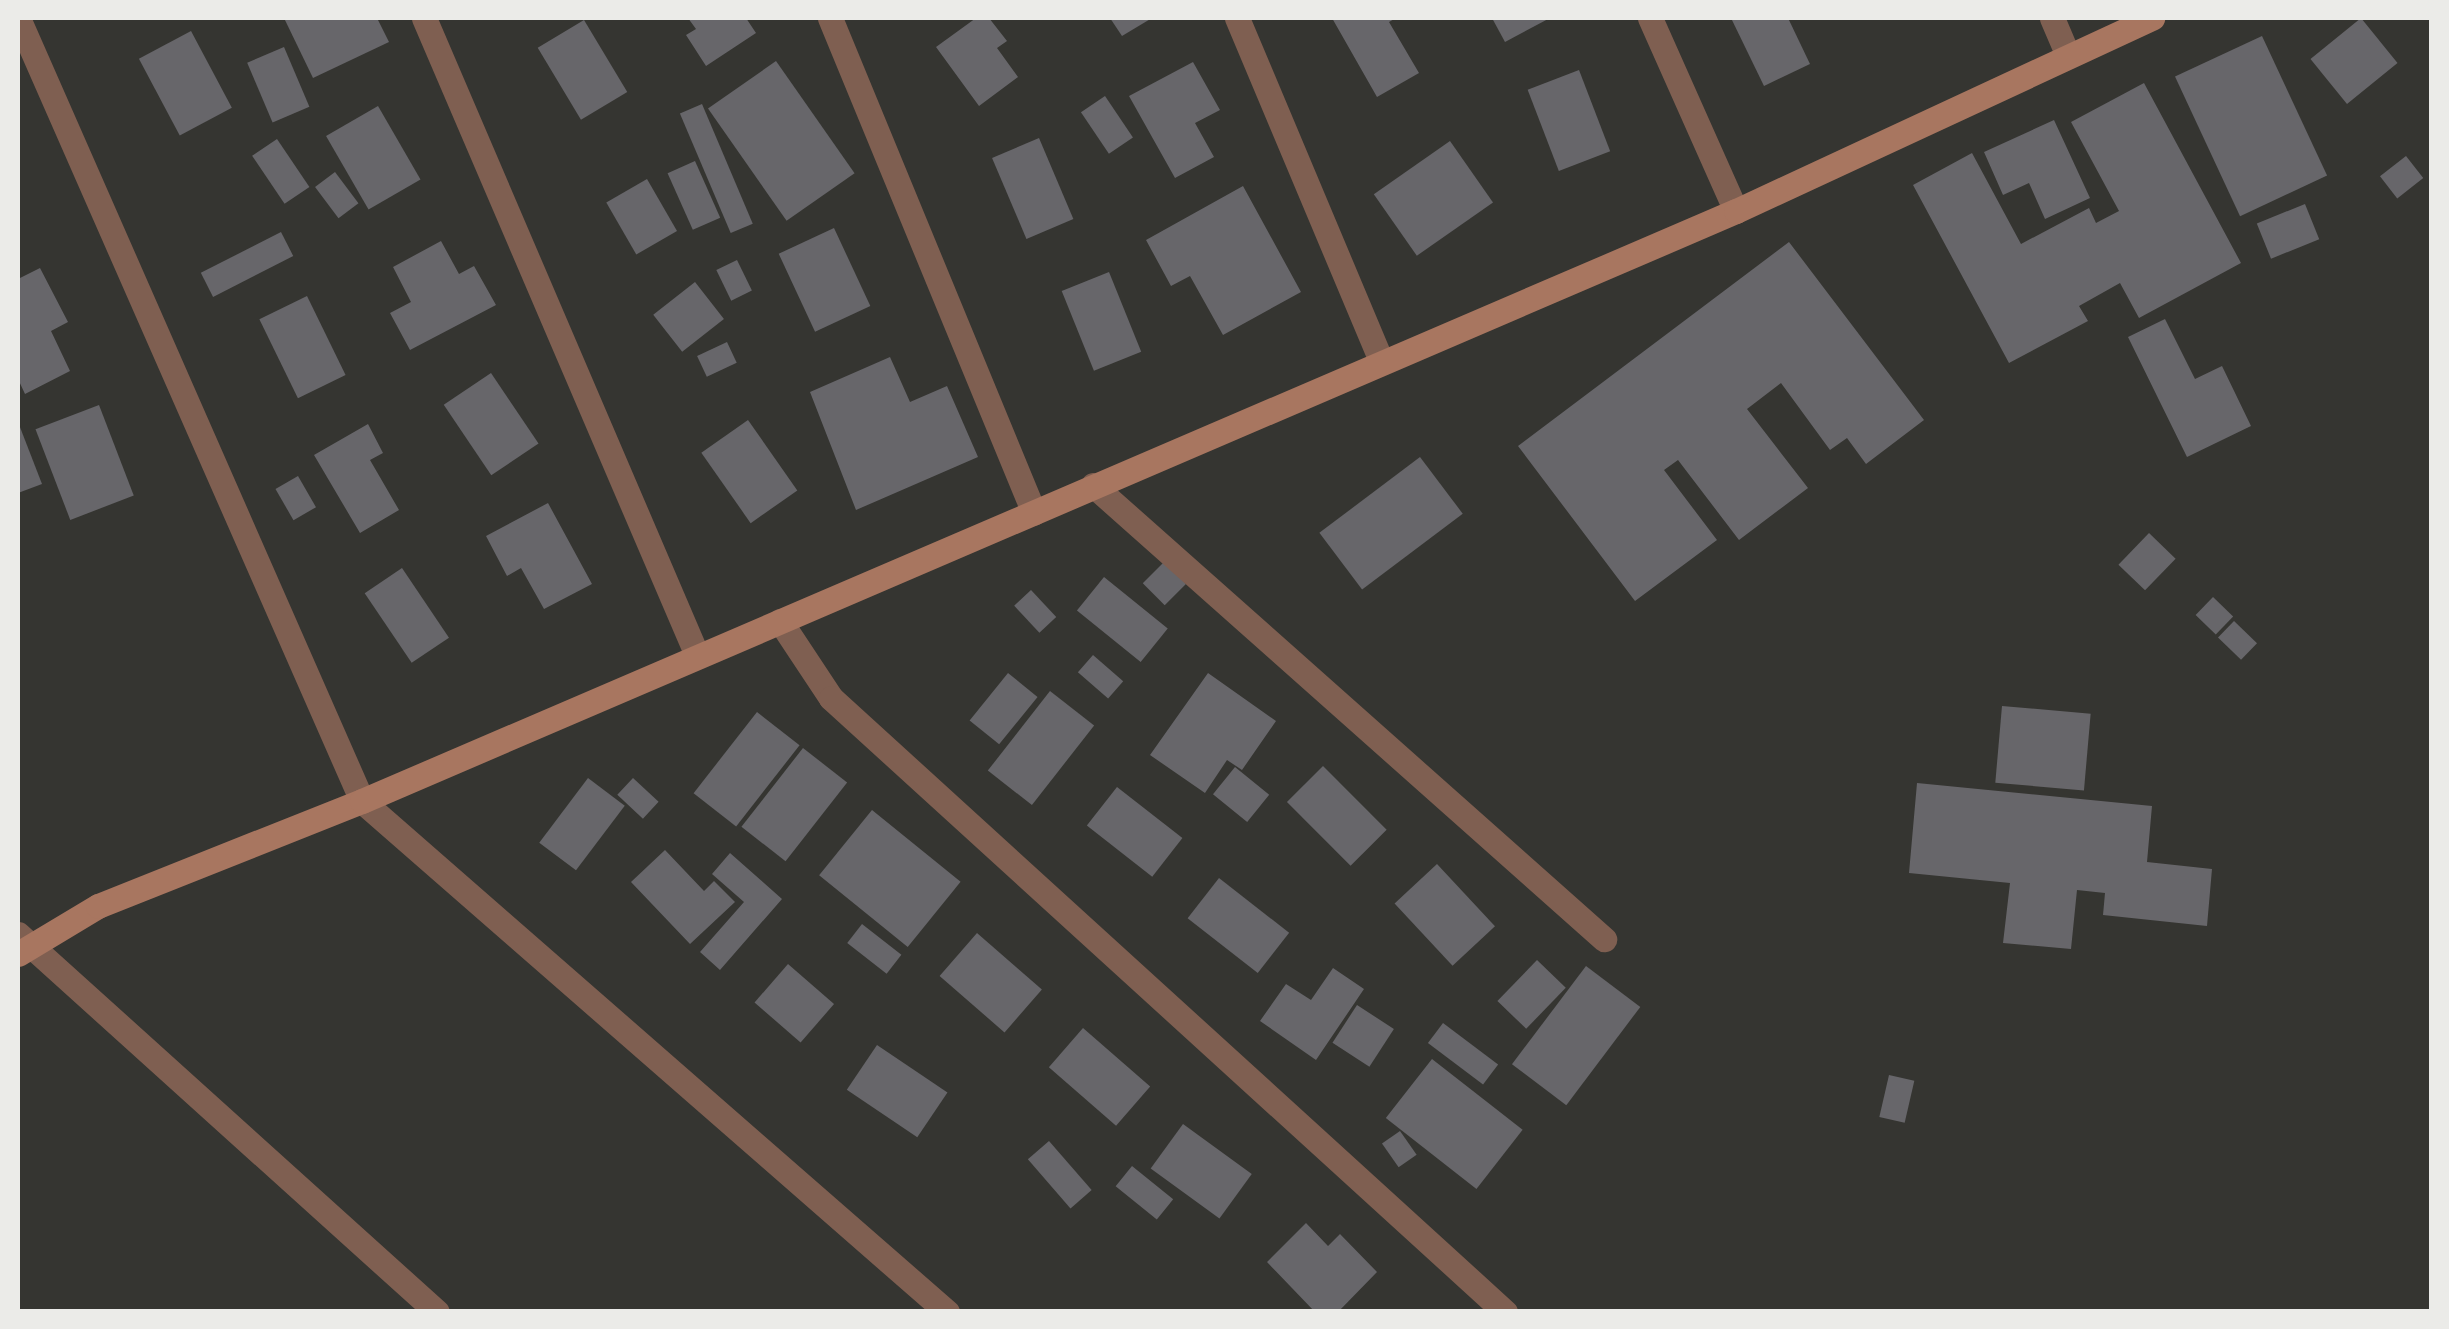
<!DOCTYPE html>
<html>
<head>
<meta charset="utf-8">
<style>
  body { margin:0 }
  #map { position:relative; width:2449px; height:1329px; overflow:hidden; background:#353531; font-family:"PT Sans",sans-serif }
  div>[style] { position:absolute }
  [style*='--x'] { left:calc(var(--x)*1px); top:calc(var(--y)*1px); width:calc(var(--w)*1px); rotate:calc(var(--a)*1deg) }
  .building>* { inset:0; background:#67666a; transform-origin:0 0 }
  .street>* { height:25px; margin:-12.5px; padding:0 12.5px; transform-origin:12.5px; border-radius:12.5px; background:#7f5f51 }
  .secondary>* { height:25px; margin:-12.5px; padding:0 12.5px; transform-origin:12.5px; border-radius:12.5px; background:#a87660 }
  span { translate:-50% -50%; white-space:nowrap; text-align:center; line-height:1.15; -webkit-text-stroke:10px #1d1c1b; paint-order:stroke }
  .frame { position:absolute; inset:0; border:20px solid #ebebe8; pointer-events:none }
</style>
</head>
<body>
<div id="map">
  <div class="building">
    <div style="clip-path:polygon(284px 18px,377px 18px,389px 42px,313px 78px)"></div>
    <div style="clip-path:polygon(688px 18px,746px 18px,756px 33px,706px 66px,686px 35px,696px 29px)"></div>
    <div style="clip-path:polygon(976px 18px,989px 18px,1007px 41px,997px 48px,1018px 77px,979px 106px,936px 47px)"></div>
    <div style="clip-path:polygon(1110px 18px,1152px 18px,1122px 36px)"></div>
    <div style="clip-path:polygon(1332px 18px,1396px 18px,1389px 22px,1419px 73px,1377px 97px)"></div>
    <div style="clip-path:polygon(1492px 18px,1550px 18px,1505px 42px)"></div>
    <div style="clip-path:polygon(1731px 18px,1788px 18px,1810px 64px,1764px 86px)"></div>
    <div style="left:2361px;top:18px;width:58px;height:65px;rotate:51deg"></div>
    <div style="left:584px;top:20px;width:84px;height:54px;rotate:59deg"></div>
    <div style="left:191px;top:31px;width:87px;height:59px;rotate:62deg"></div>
    <div style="left:2262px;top:36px;width:154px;height:96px;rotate:65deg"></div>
    <div style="left:284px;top:47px;width:65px;height:40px;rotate:67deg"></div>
    <div style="left:776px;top:61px;width:137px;height:83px;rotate:55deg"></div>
    <div style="clip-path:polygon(1193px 62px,1220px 110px,1195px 123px,1214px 157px,1175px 178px,1129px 96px)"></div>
    <div style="left:1579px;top:70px;width:87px;height:55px;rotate:69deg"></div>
    <div style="clip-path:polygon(2144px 83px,2241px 263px,2139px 318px,2120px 283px,2079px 306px,2088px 321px,2009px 363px,1913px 185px,1972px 153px,2021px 244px,2089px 208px,2096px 223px,2119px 211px,2071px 122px)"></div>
    <div style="left:1105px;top:96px;width:50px;height:29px;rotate:56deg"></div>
    <div style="left:702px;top:104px;width:130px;height:24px;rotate:67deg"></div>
    <div style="left:378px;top:106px;width:85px;height:60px;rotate:60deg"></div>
    <div style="clip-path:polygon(2054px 120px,2090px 198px,2045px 219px,2029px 183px,2003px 195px,1984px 152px)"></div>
    <div style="left:1039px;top:138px;width:88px;height:51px;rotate:67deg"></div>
    <div style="left:277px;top:139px;width:58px;height:30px;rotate:56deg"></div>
    <div style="left:1450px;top:141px;width:75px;height:93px;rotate:55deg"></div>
    <div style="left:2406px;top:156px;width:28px;height:33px;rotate:52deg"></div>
    <div style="left:695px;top:161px;width:62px;height:30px;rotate:66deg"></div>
    <div style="left:335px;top:172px;width:39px;height:25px;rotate:53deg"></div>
    <div style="left:647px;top:179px;width:60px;height:47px;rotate:60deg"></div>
    <div style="clip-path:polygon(1243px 186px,1301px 292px,1223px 335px,1190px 276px,1171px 286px,1146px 240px)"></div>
    <div style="left:2305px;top:204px;width:38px;height:52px;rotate:68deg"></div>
    <div style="left:834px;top:228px;width:86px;height:61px;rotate:65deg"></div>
    <div style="left:281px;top:232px;width:27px;height:90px;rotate:63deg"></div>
    <div style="clip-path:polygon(441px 241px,459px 274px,474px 266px,496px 305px,410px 350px,390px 313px,411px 302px,393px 267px)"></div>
    <div style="clip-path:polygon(1789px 242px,1924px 420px,1866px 464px,1847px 438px,1830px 450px,1781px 383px,1747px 409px,1808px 488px,1739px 540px,1678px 460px,1664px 470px,1717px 540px,1635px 601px,1518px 446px)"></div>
    <div style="left:737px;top:260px;width:34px;height:23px;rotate:64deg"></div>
    <div style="clip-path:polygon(40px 268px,68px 322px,51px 331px,70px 371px,25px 394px,18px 379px,18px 279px)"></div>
    <div style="left:1109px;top:272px;width:86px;height:51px;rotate:68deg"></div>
    <div style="left:695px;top:282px;width:47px;height:53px;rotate:52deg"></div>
    <div style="left:307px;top:296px;width:88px;height:53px;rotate:64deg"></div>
    <div style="clip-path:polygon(2165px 319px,2195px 379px,2222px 366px,2251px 426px,2187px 457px,2128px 337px)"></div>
    <div style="left:727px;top:342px;width:23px;height:33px;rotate:65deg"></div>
    <div style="clip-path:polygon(890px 357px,910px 402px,947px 386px,978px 457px,856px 510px,810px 392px)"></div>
    <div style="left:491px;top:373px;width:85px;height:57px;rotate:56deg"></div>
    <div style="left:99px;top:405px;width:97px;height:68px;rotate:69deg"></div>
    <div style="left:748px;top:420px;width:86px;height:57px;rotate:55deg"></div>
    <div style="clip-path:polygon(18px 422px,42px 484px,18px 493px)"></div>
    <div style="clip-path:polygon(368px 424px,383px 453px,370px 460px,399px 510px,360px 533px,314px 455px)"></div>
    <div style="left:1420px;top:457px;width:71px;height:126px;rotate:53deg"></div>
    <div style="left:298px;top:476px;width:36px;height:26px;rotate:60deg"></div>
    <div style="clip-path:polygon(548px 503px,592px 584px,544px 609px,521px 568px,507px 576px,486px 536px)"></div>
    <div style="left:2149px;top:533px;width:37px;height:44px;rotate:44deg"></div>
    <div style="left:1164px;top:562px;width:31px;height:30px;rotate:45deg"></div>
    <div style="left:402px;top:568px;width:84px;height:45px;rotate:56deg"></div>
    <div style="left:1104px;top:577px;width:82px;height:43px;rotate:39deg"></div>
    <div style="left:1031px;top:590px;width:37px;height:23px;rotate:47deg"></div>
    <div style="left:2213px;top:597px;width:28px;height:25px;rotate:44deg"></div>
    <div style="left:2234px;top:621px;width:32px;height:23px;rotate:44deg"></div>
    <div style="left:1093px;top:655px;width:40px;height:23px;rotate:41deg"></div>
    <div style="left:1008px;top:673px;width:38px;height:61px;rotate:39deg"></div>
    <div style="clip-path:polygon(1208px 673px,1276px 721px,1242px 770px,1227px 760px,1205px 793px,1150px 755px)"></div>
    <div style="left:1050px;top:691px;width:56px;height:101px;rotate:38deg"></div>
    <div style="left:2002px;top:706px;width:89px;height:77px;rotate:5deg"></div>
    <div style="left:757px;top:712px;width:54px;height:103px;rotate:38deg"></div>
    <div style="left:803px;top:748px;width:56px;height:100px;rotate:38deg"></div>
    <div style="left:1323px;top:766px;width:90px;height:51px;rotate:45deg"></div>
    <div style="left:1235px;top:767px;width:44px;height:35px;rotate:39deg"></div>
    <div style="left:588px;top:778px;width:46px;height:81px;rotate:37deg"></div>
    <div style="left:633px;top:778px;width:35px;height:23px;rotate:43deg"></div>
    <div style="clip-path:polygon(1917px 783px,2152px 806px,2147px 862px,2212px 869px,2207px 926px,2103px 915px,2105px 893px,2077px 890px,2071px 949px,2003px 943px,2010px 883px,1909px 873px)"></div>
    <div style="left:1117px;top:787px;width:83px;height:49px;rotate:38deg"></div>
    <div style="left:872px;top:810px;width:114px;height:84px;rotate:39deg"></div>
    <div style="clip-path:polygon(665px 850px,704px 891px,714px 881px,735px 902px,690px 944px,631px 882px)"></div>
    <div style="clip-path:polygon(730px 853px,782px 899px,720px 970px,700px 952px,744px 902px,712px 874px)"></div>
    <div style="left:1437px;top:864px;width:85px;height:58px;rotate:47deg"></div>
    <div style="left:1219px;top:878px;width:89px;height:51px;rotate:38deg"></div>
    <div style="left:862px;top:924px;width:50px;height:24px;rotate:38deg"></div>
    <div style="left:977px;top:933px;width:86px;height:57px;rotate:41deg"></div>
    <div style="left:1537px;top:960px;width:40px;height:57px;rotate:44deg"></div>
    <div style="left:788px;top:964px;width:61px;height:51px;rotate:41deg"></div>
    <div style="left:1586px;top:966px;width:68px;height:123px;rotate:37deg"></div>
    <div style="clip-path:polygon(1333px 968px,1364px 989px,1316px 1060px,1260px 1021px,1286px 984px,1311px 1000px)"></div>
    <div style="left:1357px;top:1005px;width:44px;height:45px;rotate:33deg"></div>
    <div style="left:1443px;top:1023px;width:69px;height:25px;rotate:37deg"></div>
    <div style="left:1083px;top:1028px;width:89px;height:52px;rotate:41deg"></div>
    <div style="left:877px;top:1045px;width:85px;height:54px;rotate:34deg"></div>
    <div style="left:1432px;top:1059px;width:115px;height:75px;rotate:38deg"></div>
    <div style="left:1889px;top:1075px;width:26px;height:43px;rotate:13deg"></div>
    <div style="left:1183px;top:1124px;width:85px;height:55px;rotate:36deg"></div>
    <div style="left:1400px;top:1131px;width:29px;height:22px;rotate:55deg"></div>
    <div style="left:1049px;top:1141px;width:65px;height:28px;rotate:49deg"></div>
    <div style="left:1132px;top:1166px;width:53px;height:26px;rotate:39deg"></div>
    <div style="clip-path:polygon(1306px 1223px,1328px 1246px,1340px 1234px,1377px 1272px,1338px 1312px,1315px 1312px,1267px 1262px)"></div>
  </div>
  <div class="street">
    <div style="--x:18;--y:18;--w:855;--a:66.28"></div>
    <div style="--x:362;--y:801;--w:777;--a:41.14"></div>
    <div style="--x:424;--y:18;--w:691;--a:66.81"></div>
    <div style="--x:830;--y:18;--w:535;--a:67.6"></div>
    <div style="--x:1237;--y:18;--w:370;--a:67.2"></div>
    <div style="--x:1650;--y:18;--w:211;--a:66"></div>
    <div style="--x:2052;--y:18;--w:38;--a:67"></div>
    <div style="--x:1093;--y:485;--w:684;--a:41.62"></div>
    <div style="--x:780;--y:621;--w:92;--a:56.5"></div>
    <div style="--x:831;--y:698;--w:912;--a:42.33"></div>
    <div style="--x:18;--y:934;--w:564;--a:42.06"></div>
  </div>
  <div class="secondary">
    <div style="--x:18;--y:954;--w:93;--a:-31"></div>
    <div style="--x:98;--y:906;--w:284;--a:-21.7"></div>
    <div style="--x:362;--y:801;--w:1495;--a:-23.24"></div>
    <div style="--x:1736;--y:211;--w:459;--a:-24.9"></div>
  </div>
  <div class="frame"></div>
</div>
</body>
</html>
